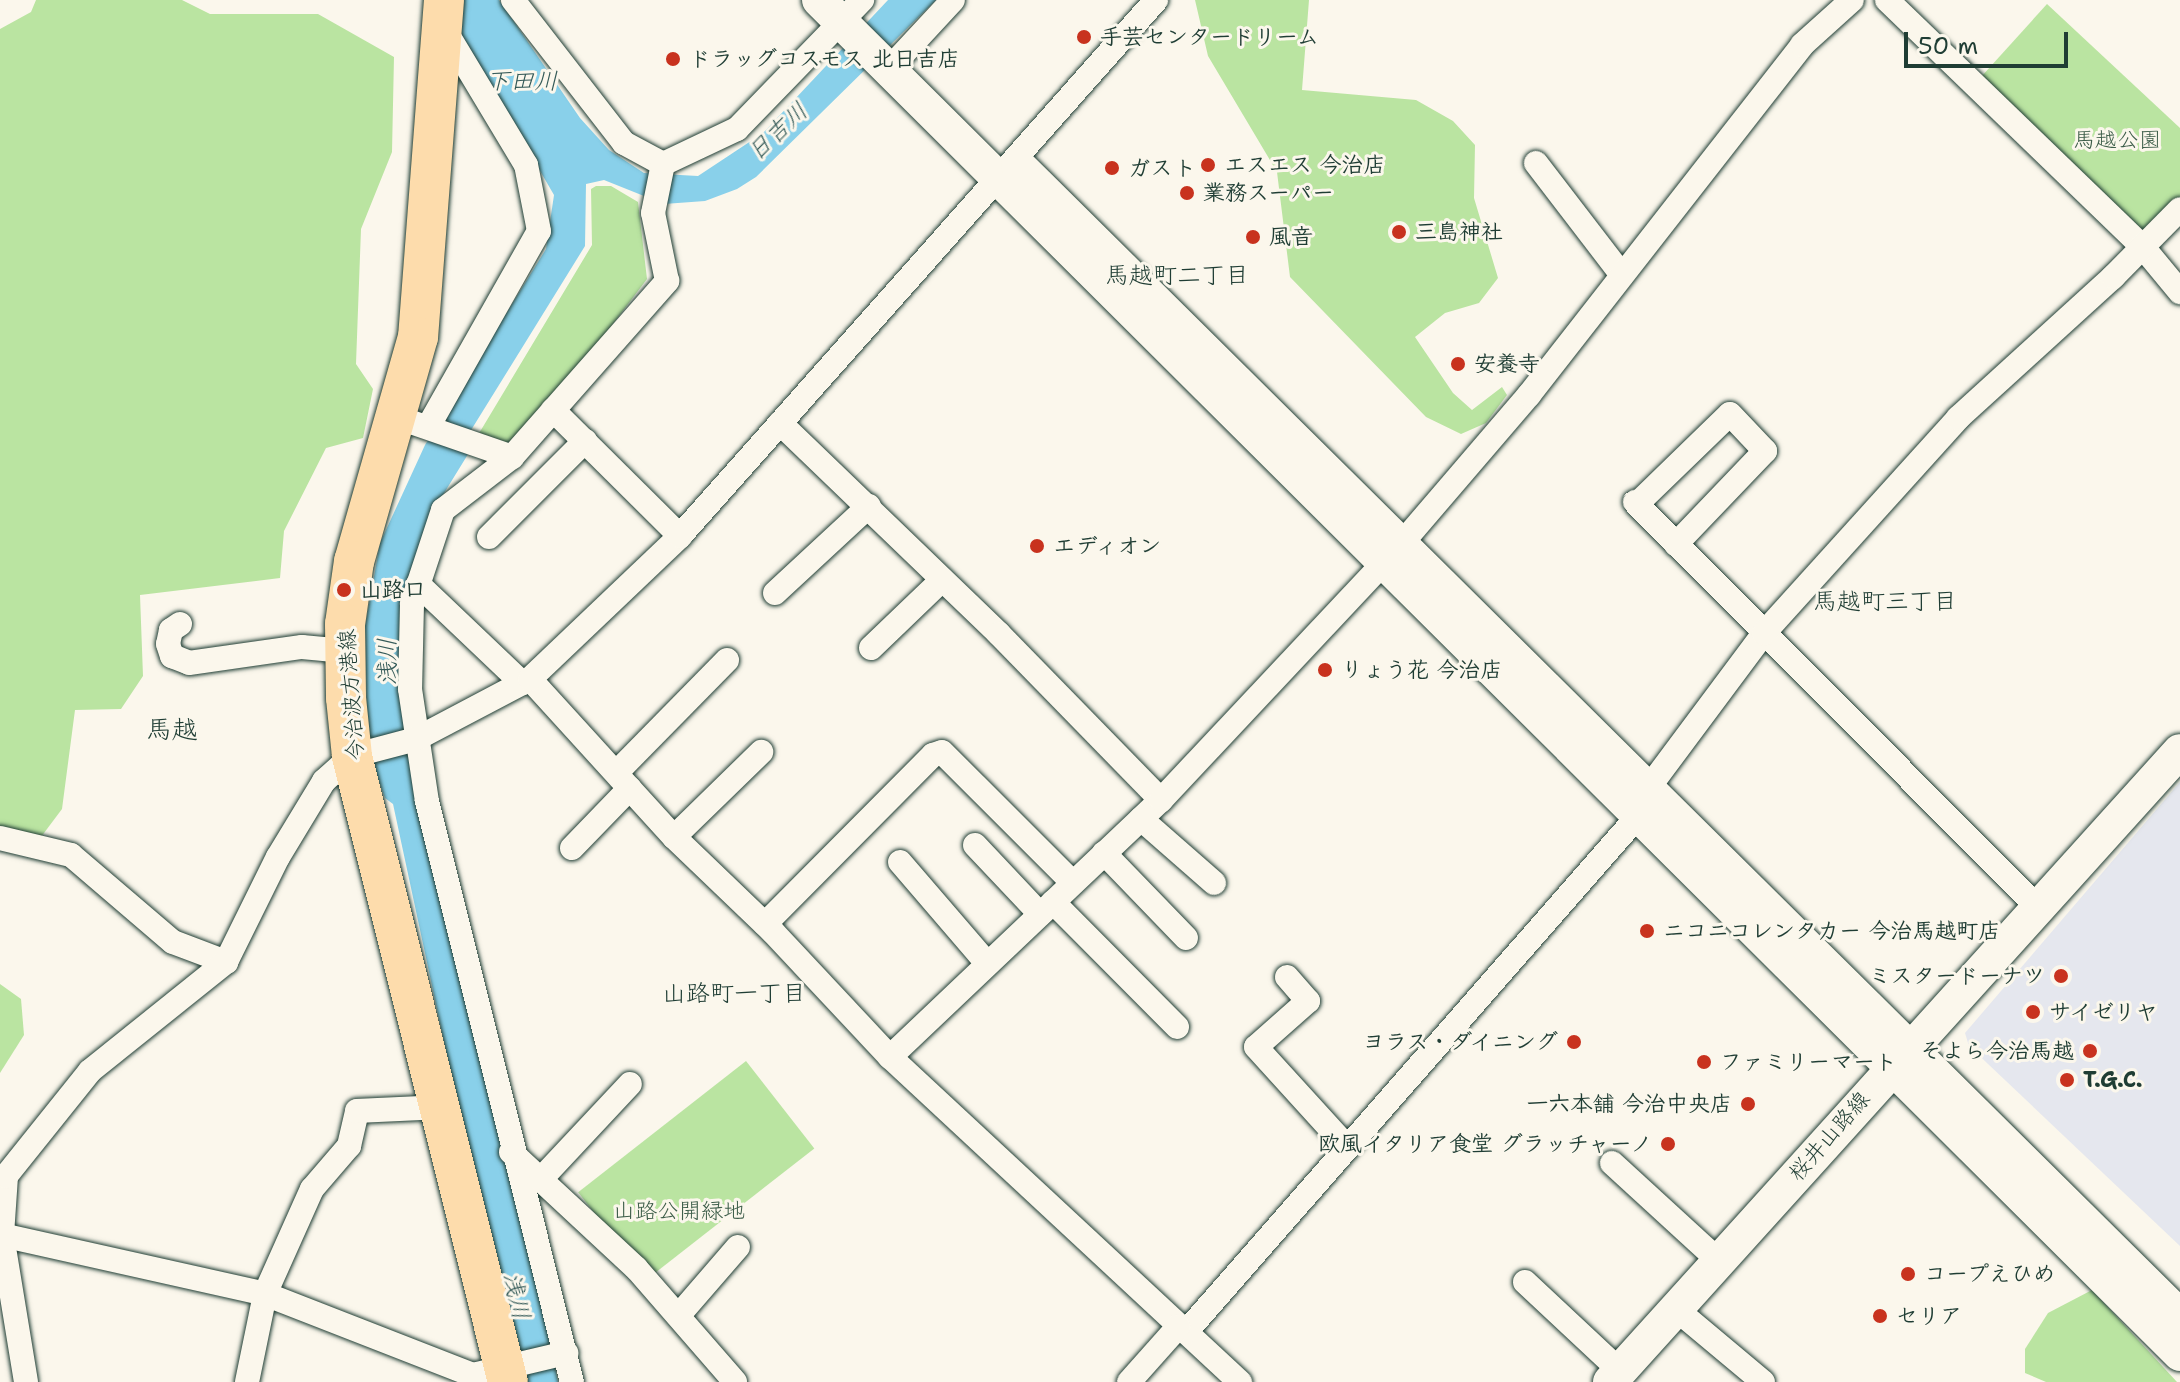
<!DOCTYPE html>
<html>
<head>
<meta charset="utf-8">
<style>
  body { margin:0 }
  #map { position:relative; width:2180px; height:1382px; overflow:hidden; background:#fbf7ec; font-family:"Shantell Sans","Klee One",sans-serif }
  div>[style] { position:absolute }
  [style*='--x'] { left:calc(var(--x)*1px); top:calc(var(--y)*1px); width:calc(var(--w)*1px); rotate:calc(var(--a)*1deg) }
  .built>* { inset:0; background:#e5e7ee }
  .green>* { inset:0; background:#bae4a1; transform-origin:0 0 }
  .water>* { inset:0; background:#89d0ea }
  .roads { filter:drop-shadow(0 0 2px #1f3d34) drop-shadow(0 0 2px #1f3d34) }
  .street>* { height:24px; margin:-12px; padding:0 12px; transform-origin:12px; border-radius:12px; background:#fbf7ec }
  .secondary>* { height:34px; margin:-17px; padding:0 17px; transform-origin:17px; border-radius:17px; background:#fbf7ec }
  .primary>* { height:40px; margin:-20px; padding:0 20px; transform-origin:20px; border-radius:20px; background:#fddcac }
  .dots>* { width:22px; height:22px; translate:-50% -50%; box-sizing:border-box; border:4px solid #fbf7ec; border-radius:50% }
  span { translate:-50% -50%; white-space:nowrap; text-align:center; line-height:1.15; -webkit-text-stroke:6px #fbf7ec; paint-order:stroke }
  .poi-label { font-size:22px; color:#1f3d34; font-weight:700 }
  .left { translate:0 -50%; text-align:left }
  .right { translate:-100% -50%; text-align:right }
  .park-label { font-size:22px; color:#3e5e4a }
  .street-label { font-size:22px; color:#1f3d34 }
  .water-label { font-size:24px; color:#345a58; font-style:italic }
  .neighbourhood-label { font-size:24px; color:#1f3d34 }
  .quarter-label { font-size:26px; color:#1f3d34 }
  .scale { position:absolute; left:1904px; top:32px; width:164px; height:36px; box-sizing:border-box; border:4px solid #1f3d34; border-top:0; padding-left:10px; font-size:24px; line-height:28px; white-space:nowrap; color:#1f3d34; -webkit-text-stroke:6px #fbf7ec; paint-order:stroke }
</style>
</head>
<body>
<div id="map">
  <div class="built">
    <div style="clip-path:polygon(2180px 782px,2180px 1246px,1969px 1046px,1965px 1033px)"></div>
  </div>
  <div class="green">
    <div style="clip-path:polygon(36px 0,182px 0,210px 14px,318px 14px,394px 57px,392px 152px,361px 229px,356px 364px,373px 389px,363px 438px,326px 448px,284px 531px,280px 578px,140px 595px,143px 676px,121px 709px,75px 710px,62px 809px,41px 837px,0 828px,0 29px,31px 12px)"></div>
    <div style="clip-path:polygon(1195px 0,1309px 0,1302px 90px,1416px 100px,1453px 121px,1475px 145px,1474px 198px,1498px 278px,1479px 303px,1445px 313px,1415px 337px,1453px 393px,1472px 410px,1502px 387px,1507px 395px,1486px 423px,1461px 434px,1426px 417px,1290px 277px,1277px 172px,1208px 56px)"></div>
    <div style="clip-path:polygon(2047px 4px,2180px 128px,2180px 199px,2142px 235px,1981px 77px)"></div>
    <div style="clip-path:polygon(596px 186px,611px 186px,638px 202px,647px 279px,572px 378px,508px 449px,478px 435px,592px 245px,591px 189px)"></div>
    <div style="clip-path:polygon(0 984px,21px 999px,24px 1035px,0 1073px)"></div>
    <div style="left:746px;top:1061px;width:111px;height:213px;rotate:52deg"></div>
    <div style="clip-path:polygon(2092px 1290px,2177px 1382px,2046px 1382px,2025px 1373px,2025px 1349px,2048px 1313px)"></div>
  </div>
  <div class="water">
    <div style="clip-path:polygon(441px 0,499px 0,580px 118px,609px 150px,644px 173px,698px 176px,763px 133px,888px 0,936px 0,756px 177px,737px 189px,705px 201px,664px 204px,604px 180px,586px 184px,585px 246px,468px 435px,470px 451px,438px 503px,405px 670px,558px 1382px,517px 1382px,393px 804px,385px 798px,372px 762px,367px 710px,365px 627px,380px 543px,425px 445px,546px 249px,554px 195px)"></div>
  </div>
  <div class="roads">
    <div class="street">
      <div style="--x:513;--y:0;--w:181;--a:52.2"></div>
      <div style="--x:624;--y:143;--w:44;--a:28.3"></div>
      <div style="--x:1887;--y:0;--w:354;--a:44"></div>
      <div style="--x:2142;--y:246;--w:60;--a:50.4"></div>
      <div style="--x:889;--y:69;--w:94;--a:-47.2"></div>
      <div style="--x:1536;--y:163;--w:141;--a:52.5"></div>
      <div style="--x:663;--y:164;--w:82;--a:-25.3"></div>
      <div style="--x:737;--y:129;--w:180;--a:-45.9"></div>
      <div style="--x:553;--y:410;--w:179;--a:44.8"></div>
      <div style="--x:414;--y:423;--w:104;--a:19.1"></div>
      <div style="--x:512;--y:457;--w:235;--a:-48.6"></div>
      <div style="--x:667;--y:281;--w:69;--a:-101.6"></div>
      <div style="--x:653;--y:213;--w:50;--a:-78.5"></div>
      <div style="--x:780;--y:423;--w:304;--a:43.9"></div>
      <div style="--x:999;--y:634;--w:232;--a:45.7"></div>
      <div style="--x:428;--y:427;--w:225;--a:-60.5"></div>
      <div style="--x:539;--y:231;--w:67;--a:-101.1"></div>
      <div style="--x:526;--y:165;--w:161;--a:-121"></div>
      <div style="--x:512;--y:457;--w:87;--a:142.5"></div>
      <div style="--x:443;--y:510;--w:99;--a:108.3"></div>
      <div style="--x:412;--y:604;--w:85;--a:91.3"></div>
      <div style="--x:410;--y:689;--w:113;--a:81.4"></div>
      <div style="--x:427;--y:801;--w:599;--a:75.99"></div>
      <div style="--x:1635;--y:502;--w:575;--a:45.21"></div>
      <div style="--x:1637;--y:504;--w:129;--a:-44.1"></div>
      <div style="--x:1730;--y:414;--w:51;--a:46.6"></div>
      <div style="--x:1765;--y:451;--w:129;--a:133.7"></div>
      <div style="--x:489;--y:537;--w:136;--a:-45"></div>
      <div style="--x:418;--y:584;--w:144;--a:43.6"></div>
      <div style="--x:775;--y:593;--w:128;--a:-42.8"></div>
      <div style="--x:180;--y:624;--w:11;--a:146"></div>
      <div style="--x:171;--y:630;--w:14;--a:102"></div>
      <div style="--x:168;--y:644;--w:13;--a:72"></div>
      <div style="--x:172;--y:656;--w:18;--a:22"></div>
      <div style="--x:189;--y:663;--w:114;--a:-8.1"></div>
      <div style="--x:302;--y:647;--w:43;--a:5.3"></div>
      <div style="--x:871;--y:648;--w:98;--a:-43.8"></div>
      <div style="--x:530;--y:679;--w:214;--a:47.7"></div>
      <div style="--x:674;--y:837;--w:137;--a:43.8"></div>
      <div style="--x:773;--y:932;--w:171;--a:46.9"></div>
      <div style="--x:890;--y:1057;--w:478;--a:42.9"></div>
      <div style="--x:617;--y:772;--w:157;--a:-45.5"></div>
      <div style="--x:1638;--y:802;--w:211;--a:-53.3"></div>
      <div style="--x:1764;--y:633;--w:290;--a:-47.9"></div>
      <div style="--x:1958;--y:418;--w:210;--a:-42.3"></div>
      <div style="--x:2113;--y:277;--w:95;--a:-45.4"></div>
      <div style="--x:1141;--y:819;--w:97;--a:41.2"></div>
      <div style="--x:674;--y:837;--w:122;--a:-44.3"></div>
      <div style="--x:0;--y:838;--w:73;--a:13.5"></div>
      <div style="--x:71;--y:855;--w:134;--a:40.5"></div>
      <div style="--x:173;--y:942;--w:57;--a:20.7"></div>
      <div style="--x:975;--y:845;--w:95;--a:46.7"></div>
      <div style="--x:572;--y:848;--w:83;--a:-46"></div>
      <div style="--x:1104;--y:853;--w:118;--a:46"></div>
      <div style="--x:900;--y:862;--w:133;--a:49.3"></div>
      <div style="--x:1053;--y:902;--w:176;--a:45.2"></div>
      <div style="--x:765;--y:924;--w:238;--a:-45.2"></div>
      <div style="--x:933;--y:755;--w:9;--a:-18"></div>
      <div style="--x:942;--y:752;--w:185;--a:45"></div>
      <div style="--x:1287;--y:977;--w:32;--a:49"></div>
      <div style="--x:1308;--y:1001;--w:69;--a:138.5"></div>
      <div style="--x:1256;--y:1047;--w:135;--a:47.7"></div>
      <div style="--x:890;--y:1057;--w:373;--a:-43.5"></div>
      <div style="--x:1161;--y:800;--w:352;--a:-46.8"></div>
      <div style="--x:1402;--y:543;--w:195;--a:-49.4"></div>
      <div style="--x:1529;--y:395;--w:444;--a:-52"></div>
      <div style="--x:1802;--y:45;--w:67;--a:-42"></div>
      <div style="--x:511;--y:1152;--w:171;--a:42.9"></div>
      <div style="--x:636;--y:1268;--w:151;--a:49"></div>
      <div style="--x:1612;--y:1163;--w:147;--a:42.5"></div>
      <div style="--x:541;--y:1179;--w:130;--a:-46.9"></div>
      <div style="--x:2;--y:1235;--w:270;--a:12.6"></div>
      <div style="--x:265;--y:1294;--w:223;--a:21.3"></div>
      <div style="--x:473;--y:1375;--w:96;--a:-13.3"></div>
      <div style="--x:1525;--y:1282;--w:130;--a:43.1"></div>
      <div style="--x:1677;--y:1310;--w:112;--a:39.9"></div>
      <div style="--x:679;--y:1315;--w:90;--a:-49.1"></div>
      <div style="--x:1186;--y:1332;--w:686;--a:-48.78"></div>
      <div style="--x:26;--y:1382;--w:149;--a:-99.3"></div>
      <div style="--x:2;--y:1235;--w:59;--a:-86.1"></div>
      <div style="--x:6;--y:1176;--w:134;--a:-51.3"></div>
      <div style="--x:90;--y:1071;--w:174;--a:-38.7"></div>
      <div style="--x:226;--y:962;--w:117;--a:-63.7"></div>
      <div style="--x:278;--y:857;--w:89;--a:-58.8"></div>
      <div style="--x:324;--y:781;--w:38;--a:-42"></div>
      <div style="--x:352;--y:756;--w:66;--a:-14.9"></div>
      <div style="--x:416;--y:739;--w:129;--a:-27.8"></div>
      <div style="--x:530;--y:679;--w:207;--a:-43.6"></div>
      <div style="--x:680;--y:536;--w:717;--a:-48.39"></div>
      <div style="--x:247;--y:1382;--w:90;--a:-78.4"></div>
      <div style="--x:265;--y:1294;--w:115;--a:-65.9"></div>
      <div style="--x:312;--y:1189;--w:57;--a:-49.3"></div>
      <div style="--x:349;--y:1146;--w:36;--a:-77"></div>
      <div style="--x:357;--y:1111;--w:85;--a:-2.7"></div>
      <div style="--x:1129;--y:1382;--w:74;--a:-48.3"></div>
    </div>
    <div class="secondary">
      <div style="--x:819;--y:0;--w:1920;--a:44.85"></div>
      <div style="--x:1018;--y:165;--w:1636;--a:44.73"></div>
      <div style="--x:1610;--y:1382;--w:850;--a:-47.91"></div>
    </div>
    <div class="primary">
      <div style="--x:444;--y:0;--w:338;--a:94.4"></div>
      <div style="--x:418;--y:337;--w:233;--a:105.9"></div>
      <div style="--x:354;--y:561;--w:64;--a:98.1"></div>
      <div style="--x:345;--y:624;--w:74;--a:89.2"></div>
      <div style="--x:346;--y:698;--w:58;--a:84.1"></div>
      <div style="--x:352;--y:756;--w:645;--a:76.01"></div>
    </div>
  </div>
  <div class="dots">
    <div style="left:1084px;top:37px;background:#c8321e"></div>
    <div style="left:673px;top:59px;background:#c8321e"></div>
    <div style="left:1208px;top:165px;background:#c8321e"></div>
    <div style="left:1112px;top:168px;background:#c8321e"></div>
    <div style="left:1187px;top:193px;background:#c8321e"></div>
    <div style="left:1399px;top:232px;background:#c8321e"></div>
    <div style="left:1253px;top:237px;background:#c8321e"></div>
    <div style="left:1458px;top:364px;background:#c8321e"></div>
    <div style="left:1037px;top:546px;background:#c8321e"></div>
    <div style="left:344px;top:590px;background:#c8321e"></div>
    <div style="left:1325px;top:670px;background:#c8321e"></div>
    <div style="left:1647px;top:931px;background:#c8321e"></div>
    <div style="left:2061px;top:976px;background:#c8321e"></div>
    <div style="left:2033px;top:1012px;background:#c8321e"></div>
    <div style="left:1574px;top:1042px;background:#c8321e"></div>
    <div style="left:2090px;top:1051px;background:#c8321e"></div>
    <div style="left:1704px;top:1062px;background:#c8321e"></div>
    <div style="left:2067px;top:1080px;background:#c8321e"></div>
    <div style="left:1748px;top:1104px;background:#c8321e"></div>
    <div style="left:1668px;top:1144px;background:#c8321e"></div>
    <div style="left:1908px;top:1274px;background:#c8321e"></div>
    <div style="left:1880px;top:1316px;background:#c8321e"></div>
  </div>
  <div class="poi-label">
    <span class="left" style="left:1100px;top:37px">手芸センタードリーム</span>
    <span class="left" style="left:689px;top:59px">ドラッグコスモス 北日吉店</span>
    <span class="left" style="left:1224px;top:165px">エスエス 今治店</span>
    <span class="left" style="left:1128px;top:168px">ガスト</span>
    <span class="left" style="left:1203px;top:193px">業務スーパー</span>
    <span class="left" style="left:1415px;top:232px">三島神社</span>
    <span class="left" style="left:1269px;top:237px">風音</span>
    <span class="left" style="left:1474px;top:364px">安養寺</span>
    <span class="left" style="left:1053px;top:546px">エディオン</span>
    <span class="left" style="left:360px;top:590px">山路口</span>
    <span class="left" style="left:1341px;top:670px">りょう花 今治店</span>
    <span class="left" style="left:1663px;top:931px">ニコニコレンタカー 今治馬越町店</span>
    <span class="right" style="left:2045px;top:976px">ミスタードーナツ</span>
    <span class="left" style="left:2049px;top:1012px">サイゼリヤ</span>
    <span class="right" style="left:1558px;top:1042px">ヨラス・ダイニング</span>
    <span class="right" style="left:2074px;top:1051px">そよら今治馬越</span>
    <span class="left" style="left:1720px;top:1062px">ファミリーマート</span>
    <span class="left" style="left:2083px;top:1080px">T.G.C.</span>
    <span class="right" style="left:1732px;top:1104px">一六本舗 今治中央店</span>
    <span class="right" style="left:1652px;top:1144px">欧風イタリア食堂 グラッチャーノ</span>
    <span class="left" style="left:1924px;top:1274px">コープえひめ</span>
    <span class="left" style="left:1896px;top:1316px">セリア</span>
  </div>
  <div class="park-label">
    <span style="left:2117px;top:140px">馬越公園</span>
    <span style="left:679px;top:1211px">山路公開緑地</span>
  </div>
  <div class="street-label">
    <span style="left:351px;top:695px;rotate:-94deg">今治波方港線</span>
    <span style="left:1829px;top:1136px;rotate:-49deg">桜井山路線</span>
  </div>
  <div class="water-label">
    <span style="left:522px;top:82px">下田川</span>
    <span style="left:778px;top:132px;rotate:-43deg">日吉川</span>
    <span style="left:388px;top:662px;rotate:-91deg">浅川</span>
    <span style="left:516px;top:1296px;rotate:77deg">浅川</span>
  </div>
  <div class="neighbourhood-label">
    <span style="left:1177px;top:276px">馬越町二丁目</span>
    <span style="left:1885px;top:602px">馬越町三丁目</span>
    <span style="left:734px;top:994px">山路町一丁目</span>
  </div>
  <div class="quarter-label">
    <span style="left:172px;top:729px">馬越</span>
  </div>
  <div class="scale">50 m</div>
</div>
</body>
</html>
